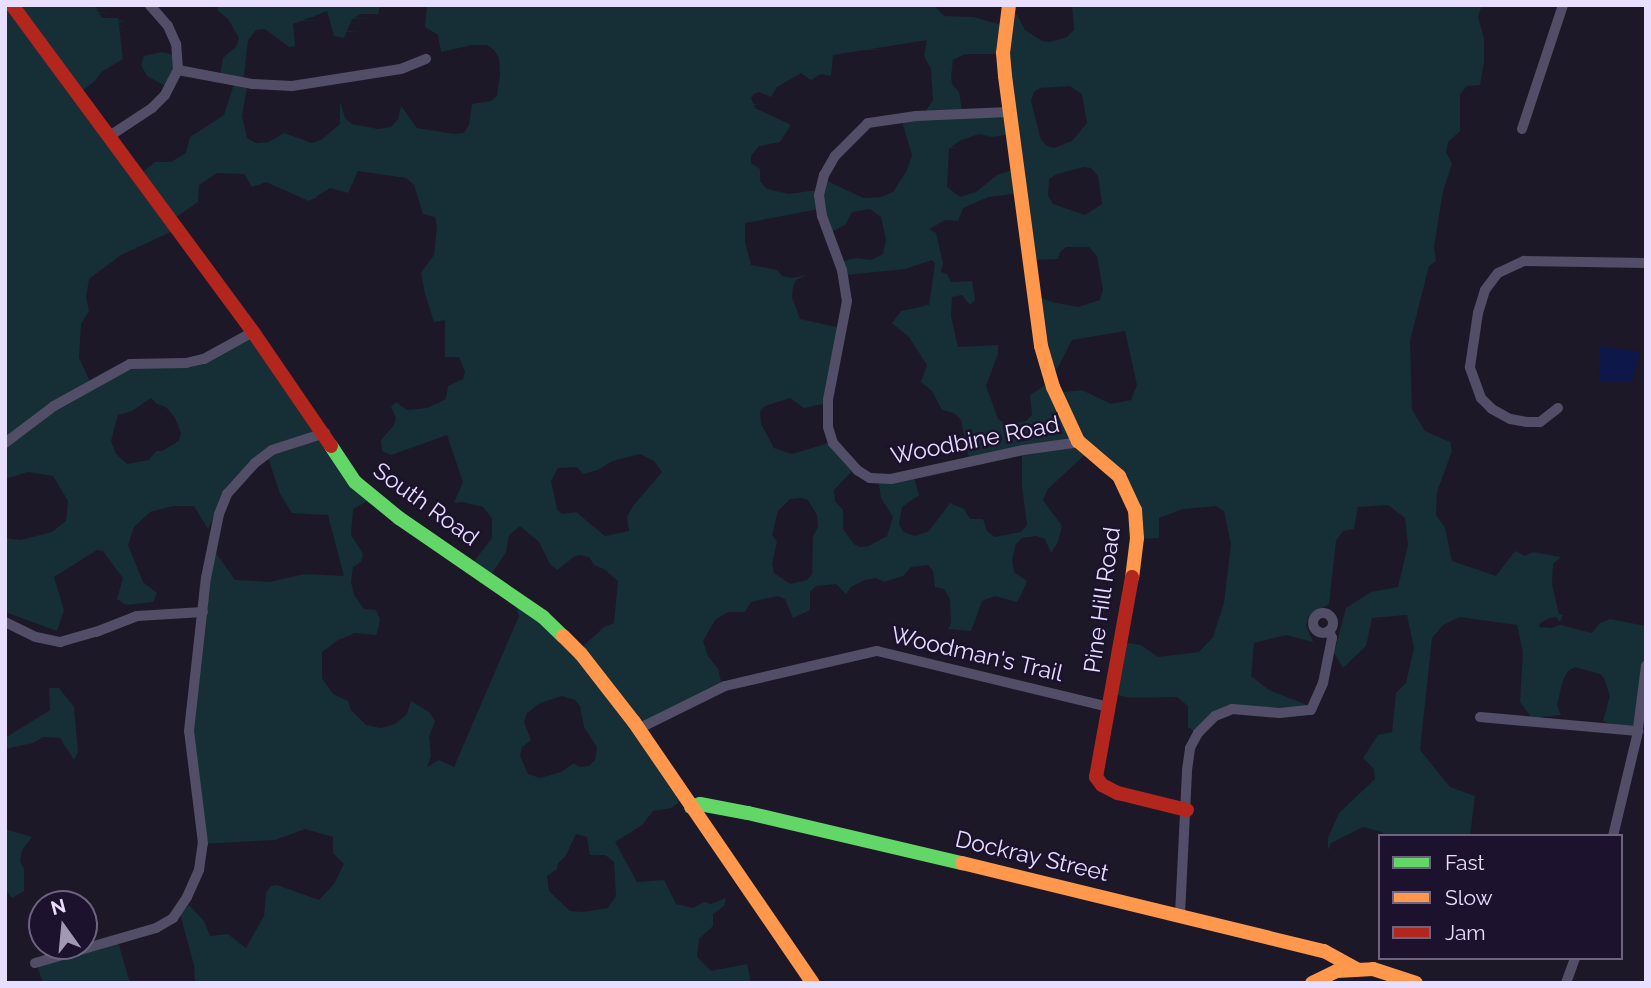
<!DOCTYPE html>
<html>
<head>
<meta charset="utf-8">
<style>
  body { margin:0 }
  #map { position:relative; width:1651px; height:988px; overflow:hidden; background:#1d1827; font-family:Raleway,sans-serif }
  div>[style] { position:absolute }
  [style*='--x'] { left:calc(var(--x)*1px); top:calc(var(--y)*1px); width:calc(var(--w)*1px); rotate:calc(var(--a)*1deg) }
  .green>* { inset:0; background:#162e35 }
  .water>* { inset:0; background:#0e1749 }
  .street>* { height:10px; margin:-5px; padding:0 5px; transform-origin:5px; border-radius:5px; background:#534e67 }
  .street>.ring { margin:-5px; padding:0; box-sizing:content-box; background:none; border:10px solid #534e67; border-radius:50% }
  .fast>* { height:14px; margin:-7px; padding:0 7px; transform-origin:7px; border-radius:7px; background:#63d668 }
  .slow>* { height:14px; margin:-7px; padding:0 7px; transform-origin:7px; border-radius:7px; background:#ff974d }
  .jam>* { height:14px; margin:-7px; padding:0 7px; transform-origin:7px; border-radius:7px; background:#b3261e }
  span { translate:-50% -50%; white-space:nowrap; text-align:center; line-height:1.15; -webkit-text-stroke:5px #1c122d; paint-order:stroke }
  .street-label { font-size:23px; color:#e8deff }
  .frame { position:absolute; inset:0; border:7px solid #e8deff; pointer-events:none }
  .legend { position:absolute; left:1378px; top:834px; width:245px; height:126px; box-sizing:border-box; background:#1c122d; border:2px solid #6e6481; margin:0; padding:9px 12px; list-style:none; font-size:21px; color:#e8deff }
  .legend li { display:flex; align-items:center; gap:14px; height:35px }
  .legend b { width:35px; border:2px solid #6e6481 }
  .north { position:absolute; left:28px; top:890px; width:70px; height:70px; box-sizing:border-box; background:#1c122d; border:2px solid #6e6481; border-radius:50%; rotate:345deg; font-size:19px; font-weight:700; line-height:28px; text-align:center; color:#e8deff }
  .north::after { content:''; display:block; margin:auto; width:24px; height:32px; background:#a199b3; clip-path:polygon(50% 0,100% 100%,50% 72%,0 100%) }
</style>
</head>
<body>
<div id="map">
  <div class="green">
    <div style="clip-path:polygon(evenodd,5px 5px,94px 5px,102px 18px,118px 18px,123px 59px,101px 72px,95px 81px,80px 92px,139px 175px,155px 162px,171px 162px,186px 153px,190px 137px,224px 115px,234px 84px,220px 77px,223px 58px,236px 47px,239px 38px,228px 19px,217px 10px,219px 5px,380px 5px,378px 14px,361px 14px,352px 19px,344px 38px,334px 36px,327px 11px,293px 24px,295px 46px,289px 47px,265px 29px,256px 30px,248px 40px,243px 83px,247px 87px,242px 116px,247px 138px,256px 143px,269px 142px,284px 133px,312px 143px,321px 140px,340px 124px,340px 102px,345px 118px,352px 124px,378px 129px,391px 127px,398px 119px,401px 106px,417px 128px,454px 134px,464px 133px,469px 125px,472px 104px,491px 101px,497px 96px,500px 75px,499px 58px,494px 50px,487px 45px,472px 45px,441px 52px,438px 35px,425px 27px,427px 5px,934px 5px,944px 16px,973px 17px,1002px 25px,1007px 13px,1017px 15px,1025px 30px,1042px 41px,1050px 42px,1067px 37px,1074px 30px,1072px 5px,1482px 5px,1478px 17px,1484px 38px,1484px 62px,1480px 85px,1467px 86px,1460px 94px,1460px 131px,1448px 142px,1446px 152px,1452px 164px,1443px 191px,1434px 247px,1436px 261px,1429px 266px,1410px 341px,1412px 410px,1425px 431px,1450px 442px,1452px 451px,1437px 492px,1436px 515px,1445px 528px,1452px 561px,1496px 576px,1515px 551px,1525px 556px,1533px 552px,1561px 557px,1553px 564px,1552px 584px,1559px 614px,1563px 615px,1560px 622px,1556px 617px,1550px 618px,1540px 623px,1539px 627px,1552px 628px,1560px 625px,1592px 633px,1600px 623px,1610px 619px,1646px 626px,1646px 660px,1637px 729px,1615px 726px,1603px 721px,1610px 696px,1604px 678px,1600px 674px,1575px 667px,1568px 671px,1563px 680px,1557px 705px,1561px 715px,1542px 717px,1536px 724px,1520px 702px,1523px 652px,1517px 625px,1460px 617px,1443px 625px,1432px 638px,1420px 750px,1450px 787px,1475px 796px,1470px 836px,1384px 836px,1382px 832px,1363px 827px,1331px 843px,1328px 850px,1328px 838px,1339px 813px,1375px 779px,1374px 769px,1363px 758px,1378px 735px,1392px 732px,1396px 693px,1406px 683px,1414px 648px,1407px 615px,1372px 618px,1366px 646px,1343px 668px,1334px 653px,1346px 608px,1371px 592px,1398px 587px,1408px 545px,1405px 518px,1388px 505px,1358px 507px,1354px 529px,1343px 531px,1336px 541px,1329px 604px,1308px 617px,1306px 625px,1313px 642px,1286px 635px,1254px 643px,1251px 676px,1269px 690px,1312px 707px,1301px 711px,1232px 708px,1196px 733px,1188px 727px,1188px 706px,1177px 697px,1131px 698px,1113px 694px,1122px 642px,1141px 645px,1158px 657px,1199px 652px,1213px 637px,1224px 603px,1231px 544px,1224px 511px,1216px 506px,1183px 509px,1159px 518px,1159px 538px,1136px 539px,1130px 495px,1090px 450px,1048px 489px,1043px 500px,1062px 526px,1058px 542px,1051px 553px,1045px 539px,1036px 536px,1022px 538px,1016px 544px,1012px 560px,1014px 572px,1027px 581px,1022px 593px,1017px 602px,995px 596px,982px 601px,971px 631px,948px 629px,951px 623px,950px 599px,944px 589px,935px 587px,933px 571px,928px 565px,911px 567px,903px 576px,884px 582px,876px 578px,865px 580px,851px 587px,846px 594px,836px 584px,816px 586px,810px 592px,810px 610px,793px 618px,785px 599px,778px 596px,751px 602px,745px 612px,728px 612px,715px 620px,703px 641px,708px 656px,718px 669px,722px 685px,639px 726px,685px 798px,671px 808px,653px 811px,642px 825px,615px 842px,637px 882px,664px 880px,676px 904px,693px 908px,704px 902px,711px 904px,726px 898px,724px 906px,713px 914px,713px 926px,699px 939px,697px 957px,711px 971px,747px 964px,751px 983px,195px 983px,194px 965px,180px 914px,189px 905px,204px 921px,210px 936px,228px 934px,246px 948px,264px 916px,266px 893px,271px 886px,277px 885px,319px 900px,334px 884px,344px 864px,333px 853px,333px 837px,305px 829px,275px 840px,200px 844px,186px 713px,215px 552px,235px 580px,269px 582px,305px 574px,344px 576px,328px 515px,292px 513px,280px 494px,266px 451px,223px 496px,208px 529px,194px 506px,173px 506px,150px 512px,134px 527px,128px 545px,143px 582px,157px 593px,153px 602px,126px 605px,117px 599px,123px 578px,103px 551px,97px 550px,54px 577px,64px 610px,57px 631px,5px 612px,5px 538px,21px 540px,52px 532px,66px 521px,68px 501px,53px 476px,28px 472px,5px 479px,5px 5px,927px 40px,924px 56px,931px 69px,933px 100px,923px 115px,901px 118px,912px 155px,907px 170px,893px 192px,881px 197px,863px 198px,823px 179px,817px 190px,789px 194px,767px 189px,760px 181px,760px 169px,751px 163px,751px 156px,759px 146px,780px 142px,791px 125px,755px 108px,751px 98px,754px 94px,759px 92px,771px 97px,777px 87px,801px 73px,811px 80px,821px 74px,831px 76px,833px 55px,927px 40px,5px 5px,965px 54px,1002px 54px,1008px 110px,962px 110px,959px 92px,952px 84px,951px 77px,953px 60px,965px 54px,5px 5px,1070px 86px,1082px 94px,1087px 123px,1072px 141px,1054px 148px,1047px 146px,1041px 140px,1031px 101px,1034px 92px,1040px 88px,1070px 86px,5px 5px,979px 134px,992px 137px,1012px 134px,1016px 169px,997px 175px,976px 192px,960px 197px,947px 187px,949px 149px,959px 141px,979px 134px,5px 5px,1084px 167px,1091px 168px,1098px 176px,1102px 204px,1085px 215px,1053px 204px,1048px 195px,1049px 179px,1057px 174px,1084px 167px,5px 5px,358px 171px,406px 178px,414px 185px,423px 214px,435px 217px,437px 227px,434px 255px,421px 273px,425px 294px,434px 322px,445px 320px,445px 357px,459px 357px,465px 372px,463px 379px,448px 386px,446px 399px,427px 408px,407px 410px,396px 402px,391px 407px,396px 418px,394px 425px,381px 440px,382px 451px,391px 455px,447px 435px,463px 482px,454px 503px,462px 502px,483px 507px,492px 518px,492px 538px,472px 564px,490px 576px,506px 552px,509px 535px,520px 526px,539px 542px,550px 564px,557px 570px,575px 556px,581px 555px,589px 557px,594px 565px,604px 569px,618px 581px,614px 623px,604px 627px,579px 650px,513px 596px,519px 616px,454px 767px,439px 760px,427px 767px,431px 756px,429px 737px,435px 721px,429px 712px,411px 701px,407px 714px,395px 724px,381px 728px,366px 725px,351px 710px,348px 701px,333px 694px,322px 678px,322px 652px,338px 640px,355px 633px,376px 635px,378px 630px,380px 619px,376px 610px,364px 609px,354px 595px,351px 582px,353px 567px,361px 562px,363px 554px,351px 535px,353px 509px,373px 498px,252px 331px,186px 367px,140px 366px,113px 375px,92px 386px,79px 358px,81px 324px,89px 311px,86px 297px,89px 279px,121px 255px,177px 229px,172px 220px,198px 202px,199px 185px,217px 173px,244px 174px,252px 187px,266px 182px,309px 201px,330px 188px,348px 193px,358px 171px,5px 5px,1019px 193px,1028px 260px,1058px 259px,1060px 252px,1066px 247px,1089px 247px,1097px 256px,1103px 290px,1100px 300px,1078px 307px,1052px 302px,1032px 294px,1048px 371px,1057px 369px,1072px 340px,1125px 331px,1137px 385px,1131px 400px,1111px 404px,1082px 390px,1056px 393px,1050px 382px,1030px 395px,1032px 415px,1026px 421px,1007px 425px,998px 419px,986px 386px,998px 354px,998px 345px,958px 347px,951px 316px,952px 297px,962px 295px,970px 305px,975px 300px,972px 281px,951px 282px,947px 274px,941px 272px,943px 263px,936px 233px,929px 229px,945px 220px,958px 221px,963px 208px,988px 197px,1019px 193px,5px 5px,819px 209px,829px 233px,845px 225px,852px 212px,870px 209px,881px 217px,886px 240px,883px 254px,871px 260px,857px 258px,839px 262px,845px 275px,905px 269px,932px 260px,935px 264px,929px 305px,901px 311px,892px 323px,909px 337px,927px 365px,921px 382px,932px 391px,942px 410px,954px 413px,961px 420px,969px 458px,1022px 449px,1022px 486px,1027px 525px,1021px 532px,995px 537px,987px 531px,983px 519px,970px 519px,964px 509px,950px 503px,929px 531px,915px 536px,903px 532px,899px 524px,902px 507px,919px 495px,913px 474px,878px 478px,881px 498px,893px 517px,887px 536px,869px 546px,860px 547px,854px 544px,843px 529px,843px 510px,835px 501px,834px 490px,854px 469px,832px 442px,792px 454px,774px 448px,761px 424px,760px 412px,765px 406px,790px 398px,804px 408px,827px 403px,841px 328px,800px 319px,792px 297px,793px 287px,796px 280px,806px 275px,792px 278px,782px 276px,777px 270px,751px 265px,745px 242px,745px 223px,819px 209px,5px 5px,151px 398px,157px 404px,166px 407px,175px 418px,181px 433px,179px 441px,162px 451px,156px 451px,149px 460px,127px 464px,116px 454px,111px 441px,118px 415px,132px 411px,151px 398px,5px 5px,640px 454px,654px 461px,662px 472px,633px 506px,627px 517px,629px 531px,605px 536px,576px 512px,562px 514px,557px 509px,551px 481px,558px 468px,577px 467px,583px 474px,598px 470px,612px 461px,640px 454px,5px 5px,801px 498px,808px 500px,817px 515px,818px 527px,813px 536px,812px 574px,807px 580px,790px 584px,774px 573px,772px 563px,777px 542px,772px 535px,778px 511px,790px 499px,801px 498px,5px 5px,562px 696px,575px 700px,580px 706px,584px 727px,597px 747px,595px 760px,589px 766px,579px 767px,574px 763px,561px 772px,540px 778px,528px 774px,520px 756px,522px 747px,531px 740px,524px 722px,527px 713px,540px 703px,562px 696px,5px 5px,576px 834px,587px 837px,590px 855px,605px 855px,614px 862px,616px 896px,608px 908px,583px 912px,570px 911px,549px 891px,547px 876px,557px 869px,558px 863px,565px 857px,576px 834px)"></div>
    <div style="clip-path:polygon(162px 52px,177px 56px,167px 87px,147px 76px,141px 65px,144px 56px)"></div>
    <div style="clip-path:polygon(49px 688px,59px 688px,74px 707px,78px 752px,74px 760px,60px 738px,43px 737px,33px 743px,5px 749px,5px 738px,50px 710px)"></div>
    <div style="clip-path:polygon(5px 829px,32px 837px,22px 850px,20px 862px,24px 869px,24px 891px,12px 898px,5px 888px)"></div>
    <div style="clip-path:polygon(118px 942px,130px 983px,43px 983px,36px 964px)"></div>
  </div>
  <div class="water">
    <div style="clip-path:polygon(1600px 346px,1640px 352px,1632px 382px,1599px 382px)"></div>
  </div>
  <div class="street">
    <div style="--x:178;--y:70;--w:75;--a:10.7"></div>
    <div style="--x:252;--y:84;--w:40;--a:2.9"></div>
    <div style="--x:292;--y:86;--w:110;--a:-8.9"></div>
    <div style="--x:401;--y:69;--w:27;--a:-22"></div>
    <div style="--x:1009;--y:112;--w:93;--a:177.5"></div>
    <div style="--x:916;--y:116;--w:49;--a:171.7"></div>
    <div style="--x:868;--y:123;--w:47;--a:135"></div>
    <div style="--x:835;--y:156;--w:22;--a:120"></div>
    <div style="--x:824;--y:175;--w:21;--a:104"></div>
    <div style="--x:819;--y:195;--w:21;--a:82"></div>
    <div style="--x:822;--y:216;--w:58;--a:69.7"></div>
    <div style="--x:842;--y:270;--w:31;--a:81"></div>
    <div style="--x:847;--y:301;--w:101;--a:100.9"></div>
    <div style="--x:828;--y:400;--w:27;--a:90"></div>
    <div style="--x:828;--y:427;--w:17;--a:73"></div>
    <div style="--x:833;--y:443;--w:36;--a:48"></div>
    <div style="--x:857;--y:470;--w:15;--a:32"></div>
    <div style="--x:870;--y:478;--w:21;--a:3"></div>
    <div style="--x:891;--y:479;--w:135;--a:-12.4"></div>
    <div style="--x:1023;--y:450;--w:58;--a:-8"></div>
    <div style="--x:1522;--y:129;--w:131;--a:-71.7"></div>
    <div style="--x:108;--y:137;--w:53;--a:-33.4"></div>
    <div style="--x:152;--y:108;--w:18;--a:-45"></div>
    <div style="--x:165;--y:95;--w:28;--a:-63"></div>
    <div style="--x:178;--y:70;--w:26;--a:-94"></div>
    <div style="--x:176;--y:44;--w:20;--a:-114"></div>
    <div style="--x:168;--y:26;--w:28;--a:-131"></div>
    <div style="--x:1558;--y:408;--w:23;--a:142"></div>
    <div style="--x:1540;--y:422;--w:13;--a:180"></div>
    <div style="--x:1527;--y:422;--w:17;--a:-170"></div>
    <div style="--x:1510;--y:419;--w:21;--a:-151"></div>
    <div style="--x:1492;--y:409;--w:16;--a:-135"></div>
    <div style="--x:1481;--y:398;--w:33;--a:-110"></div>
    <div style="--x:1470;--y:367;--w:55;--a:-81.6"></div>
    <div style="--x:1478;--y:313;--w:24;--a:-73"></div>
    <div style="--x:1485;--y:290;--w:21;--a:-53"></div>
    <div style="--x:1498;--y:273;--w:29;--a:-25"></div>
    <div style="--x:1524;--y:261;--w:122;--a:0.9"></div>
    <div style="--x:5;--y:443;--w:61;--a:-37.1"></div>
    <div style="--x:54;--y:406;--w:87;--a:-28.9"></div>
    <div style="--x:130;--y:364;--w:56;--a:-1"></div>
    <div style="--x:186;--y:363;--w:18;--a:-13"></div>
    <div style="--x:204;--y:359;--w:56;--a:-28.9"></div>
    <div class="ring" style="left:1313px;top:613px;width:10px;height:10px"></div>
    <div style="--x:5;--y:622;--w:34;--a:26"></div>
    <div style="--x:36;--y:637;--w:25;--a:12"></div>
    <div style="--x:60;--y:642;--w:37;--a:-16"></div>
    <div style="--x:96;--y:632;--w:44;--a:-21.3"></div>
    <div style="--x:137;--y:616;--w:66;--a:-3.5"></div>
    <div style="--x:1480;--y:717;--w:159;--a:5.1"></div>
    <div style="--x:638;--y:729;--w:97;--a:-26.3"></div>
    <div style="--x:725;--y:686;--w:156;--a:-13"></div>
    <div style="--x:877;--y:651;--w:238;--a:13.6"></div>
    <div style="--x:1613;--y:836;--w:103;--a:-76.5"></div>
    <div style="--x:1637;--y:736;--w:71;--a:-82.7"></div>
    <div style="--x:1180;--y:915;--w:145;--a:-87.2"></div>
    <div style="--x:1187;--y:770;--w:22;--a:-82"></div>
    <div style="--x:1190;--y:748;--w:17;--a:-62"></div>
    <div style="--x:1198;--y:733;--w:24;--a:-45"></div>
    <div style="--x:1215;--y:716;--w:18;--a:-22"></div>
    <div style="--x:1232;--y:709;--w:48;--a:4.8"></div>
    <div style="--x:1280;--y:713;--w:31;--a:-6"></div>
    <div style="--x:1311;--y:710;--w:30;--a:-66"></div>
    <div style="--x:1323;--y:683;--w:46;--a:-78.7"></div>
    <div style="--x:1332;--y:638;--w:8;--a:-113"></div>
    <div style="--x:35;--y:963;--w:126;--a:-16.1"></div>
    <div style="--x:156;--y:928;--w:20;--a:-30"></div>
    <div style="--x:173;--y:918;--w:25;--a:-56"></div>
    <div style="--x:187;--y:897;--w:30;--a:-66"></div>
    <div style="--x:199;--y:870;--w:27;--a:-82"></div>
    <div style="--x:203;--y:843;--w:113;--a:-97.1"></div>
    <div style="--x:189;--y:731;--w:154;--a:-83.7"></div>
    <div style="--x:206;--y:578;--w:65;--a:-78.5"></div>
    <div style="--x:219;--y:514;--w:22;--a:-68"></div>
    <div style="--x:227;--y:494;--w:42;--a:-47.9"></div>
    <div style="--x:255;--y:463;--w:21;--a:-37"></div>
    <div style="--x:272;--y:450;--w:56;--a:-17.8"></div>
    <div style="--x:1566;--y:983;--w:27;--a:-70"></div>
  </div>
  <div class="fast">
    <div style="--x:331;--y:446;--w:43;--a:56.3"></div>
    <div style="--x:355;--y:482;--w:57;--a:39.3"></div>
    <div style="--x:399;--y:518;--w:175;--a:34.5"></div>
    <div style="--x:543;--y:617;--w:28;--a:44"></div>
    <div style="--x:691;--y:807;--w:9;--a:-18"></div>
    <div style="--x:700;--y:804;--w:49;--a:10.6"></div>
    <div style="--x:748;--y:813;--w:220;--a:13.2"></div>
  </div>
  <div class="slow">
    <div style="--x:1009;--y:5;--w:48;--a:97.1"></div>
    <div style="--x:1003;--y:53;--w:23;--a:85"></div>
    <div style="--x:1005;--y:76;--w:272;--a:82.4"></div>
    <div style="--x:1041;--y:346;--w:43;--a:73.7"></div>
    <div style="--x:1053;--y:387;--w:60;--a:65.2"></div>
    <div style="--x:1078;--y:441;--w:54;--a:40.5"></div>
    <div style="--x:1119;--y:476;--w:38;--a:65"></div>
    <div style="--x:1135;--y:510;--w:28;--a:86"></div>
    <div style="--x:1137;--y:538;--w:39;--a:97"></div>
    <div style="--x:563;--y:636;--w:25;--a:45"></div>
    <div style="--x:581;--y:654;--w:86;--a:52.1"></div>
    <div style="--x:634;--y:722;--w:316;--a:55.6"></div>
    <div style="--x:962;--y:863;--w:373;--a:13.7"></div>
    <div style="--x:1324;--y:951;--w:38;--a:29"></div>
    <div style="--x:1312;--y:983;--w:28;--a:-26"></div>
    <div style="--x:1337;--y:971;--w:36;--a:-3"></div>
    <div style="--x:1373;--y:969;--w:45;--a:18"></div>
  </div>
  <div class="jam">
    <div style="--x:12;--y:5;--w:406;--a:53.6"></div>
    <div style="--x:253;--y:332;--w:138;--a:55.6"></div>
    <div style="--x:1132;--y:577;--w:203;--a:100.2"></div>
    <div style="--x:1096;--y:777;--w:10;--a:53"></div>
    <div style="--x:1102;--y:785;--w:18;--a:27"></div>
    <div style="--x:1118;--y:793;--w:71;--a:13.8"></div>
  </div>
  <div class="street-label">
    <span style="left:975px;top:440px;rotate:-11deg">Woodbine Road</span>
    <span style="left:426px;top:504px;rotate:36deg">South Road</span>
    <span style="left:1102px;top:600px;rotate:-82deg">Pine Hill Road</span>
    <span style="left:977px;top:654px;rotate:13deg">Woodman's Trail</span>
    <span style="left:1032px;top:856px;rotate:13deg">Dockray Street</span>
  </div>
  <div class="frame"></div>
  <ul class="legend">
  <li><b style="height:9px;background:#63d668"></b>Fast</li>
  <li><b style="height:9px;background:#ff974d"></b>Slow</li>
  <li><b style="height:9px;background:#b3261e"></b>Jam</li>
  </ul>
  <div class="north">N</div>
</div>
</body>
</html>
